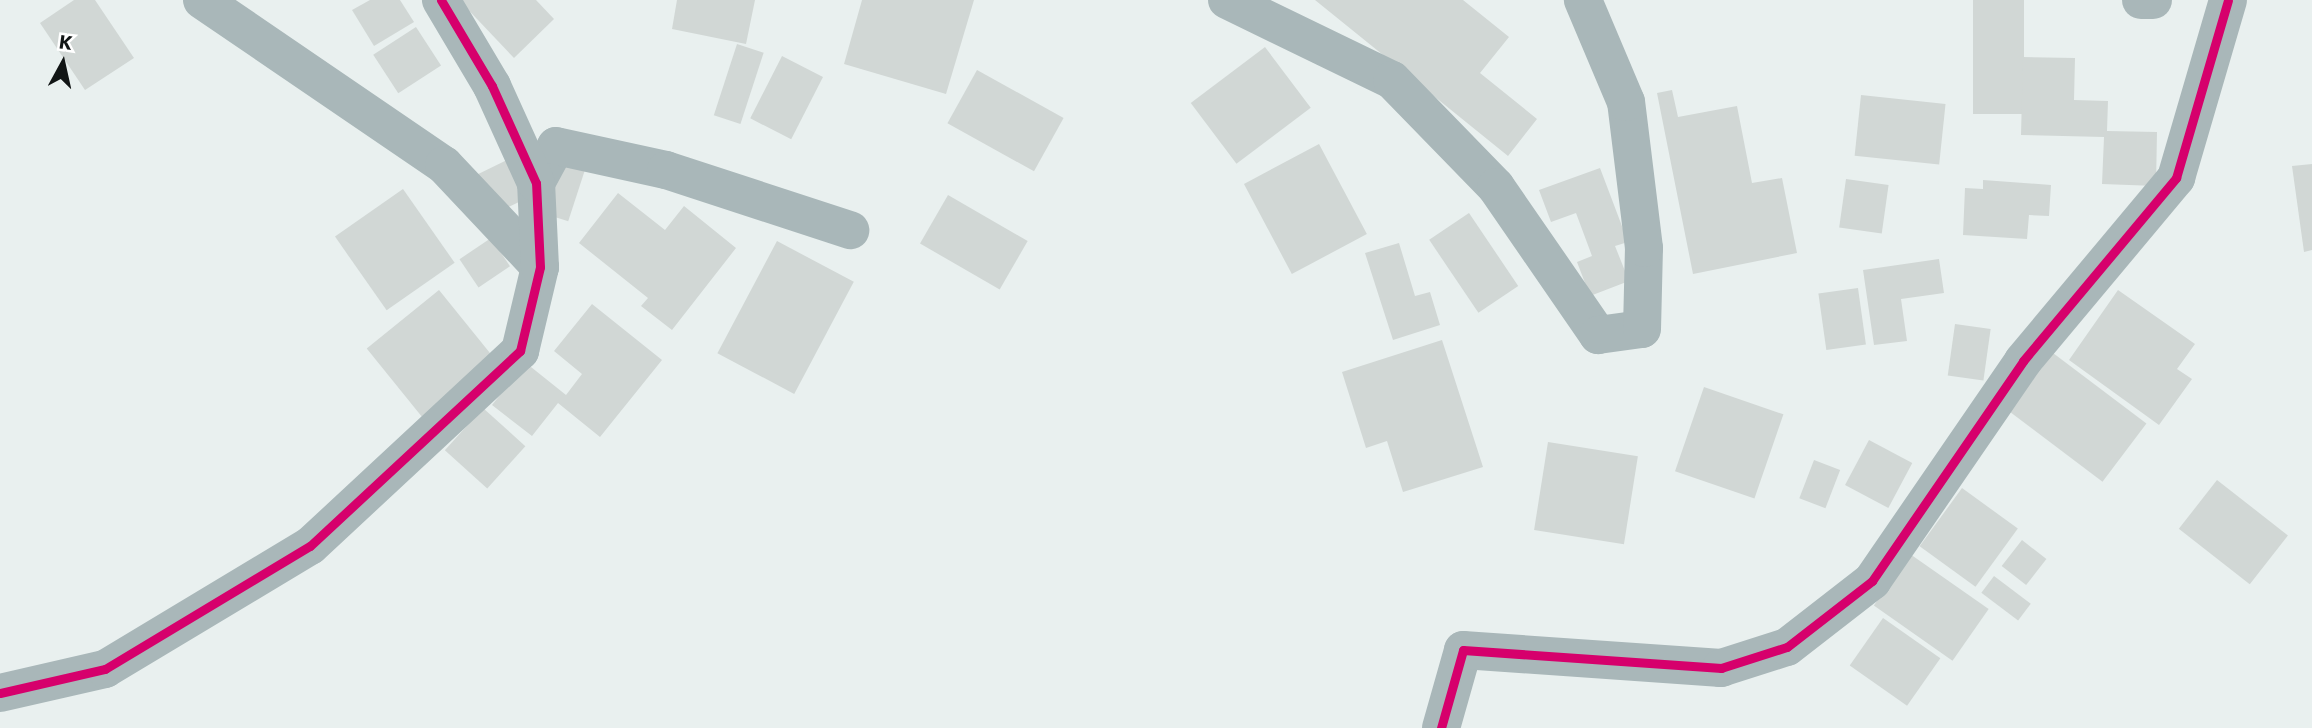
<!DOCTYPE html>
<html>
<head>
<meta charset="utf-8">
<style>
  body { margin:0 }
  #map { position:relative; width:2312px; height:728px; overflow:hidden; background:#e9f0ef; font-family:Commissioner,sans-serif }
  div>[style] { position:absolute }
  [style*='--x'] { left:calc(var(--x)*1px); top:calc(var(--y)*1px); width:calc(var(--w)*1px); rotate:calc(var(--a)*1deg) }
  .building>* { inset:0; background:#d1d7d5; transform-origin:0 0 }
  .minor>* { height:38px; margin:-19px; padding:0 19px; transform-origin:19px; border-radius:19px; background:#a9b7b9 }
  .cycleway>* { height:9px; margin:-4.5px; padding:0 4.5px; transform-origin:4.5px; border-radius:4.5px; background:#d6006c }
  span { translate:-50% -50%; white-space:nowrap; text-align:center; line-height:1.15; -webkit-text-stroke:5px #fff; paint-order:stroke }
  .north { position:absolute; left:28px; top:28px; width:70px; height:70px; -webkit-text-stroke:5px #fff; paint-order:stroke; rotate:8deg; font-size:19px; font-weight:700; line-height:28px; text-align:center; color:#111515 }
  .north::after { content:''; display:block; margin:auto; width:24px; height:32px; background:#111515; clip-path:polygon(50% 0,100% 100%,50% 72%,0 100%) }
</style>
</head>
<body>
<div id="map">
  <div class="building">
    <div style="clip-path:polygon(74px 0,95px 0,134px 58px,85px 90px,40px 23px)"></div>
    <div style="clip-path:polygon(370px 0,400px 0,414px 22px,374px 46px,352px 10px)"></div>
    <div style="clip-path:polygon(459px 0,536px 0,554px 19px,514px 58px)"></div>
    <div style="clip-path:polygon(677px 0,755px 0,746px 44px,672px 29px)"></div>
    <div style="clip-path:polygon(862px 0,974px 0,946px 94px,844px 64px)"></div>
    <div style="clip-path:polygon(1315px 0,1463px 0,1509px 37px,1480px 73px,1537px 119px,1508px 156px)"></div>
    <div style="left:1973px;top:0;width:51px;height:114px"></div>
    <div style="left:416px;top:27px;width:46px;height:51px;rotate:57deg"></div>
    <div style="left:737px;top:44px;width:28px;height:75px;rotate:18deg"></div>
    <div style="left:1265px;top:47px;width:76px;height:93px;rotate:53deg"></div>
    <div style="left:782px;top:56px;width:46px;height:70px;rotate:27deg"></div>
    <div style="clip-path:polygon(2023px 57px,2075px 58px,2074px 100px,2108px 101px,2107px 131px,2157px 132px,2156px 186px,2102px 184px,2104px 137px,2021px 135px)"></div>
    <div style="left:977px;top:70px;width:99px;height:61px;rotate:29deg"></div>
    <div style="clip-path:polygon(1672px 90px,1678px 117px,1737px 106px,1752px 183px,1782px 178px,1797px 253px,1693px 274px,1657px 93px)"></div>
    <div style="left:1861px;top:95px;width:85px;height:61px;rotate:6deg"></div>
    <div style="left:1319px;top:144px;width:102px;height:85px;rotate:62deg"></div>
    <div style="left:509px;top:159px;width:43px;height:37px;rotate:64deg"></div>
    <div style="left:557px;top:162px;width:29px;height:53px;rotate:18deg"></div>
    <div style="clip-path:polygon(2312px 164px,2312px 250px,2304px 252px,2292px 166px)"></div>
    <div style="clip-path:polygon(1600px 168px,1628px 242px,1615px 246px,1629px 281px,1590px 296px,1577px 262px,1592px 256px,1576px 213px,1551px 222px,1539px 190px)"></div>
    <div style="left:1846px;top:179px;width:43px;height:49px;rotate:8deg"></div>
    <div style="clip-path:polygon(1983px 180px,2051px 185px,2049px 216px,2029px 215px,2027px 239px,1963px 235px,1965px 188px,1983px 189px)"></div>
    <div style="left:403px;top:189px;width:90px;height:83px;rotate:55deg"></div>
    <div style="clip-path:polygon(618px 193px,665px 230px,684px 206px,736px 248px,672px 330px,641px 306px,648px 298px,579px 243px)"></div>
    <div style="left:948px;top:195px;width:92px;height:56px;rotate:30deg"></div>
    <div style="left:1469px;top:213px;width:88px;height:48px;rotate:56deg"></div>
    <div style="left:491px;top:238px;width:34px;height:38px;rotate:56deg"></div>
    <div style="left:777px;top:241px;width:87px;height:127px;rotate:28deg"></div>
    <div style="clip-path:polygon(1399px 243px,1415px 296px,1430px 292px,1440px 325px,1393px 340px,1365px 253px)"></div>
    <div style="clip-path:polygon(1939px 259px,1944px 293px,1901px 299px,1907px 341px,1874px 345px,1863px 270px)"></div>
    <div style="left:1858px;top:288px;width:57px;height:40px;rotate:82deg"></div>
    <div style="left:439px;top:290px;width:88px;height:93px;rotate:51deg"></div>
    <div style="clip-path:polygon(2118px 290px,2195px 344px,2177px 369px,2192px 379px,2159px 425px,2069px 360px)"></div>
    <div style="clip-path:polygon(592px 304px,662px 360px,600px 437px,558px 403px,532px 436px,492px 405px,526px 363px,566px 395px,582px 374px,554px 351px)"></div>
    <div style="left:1955px;top:324px;width:36px;height:52px;rotate:8deg"></div>
    <div style="clip-path:polygon(1442px 340px,1483px 467px,1403px 492px,1387px 441px,1366px 448px,1342px 372px)"></div>
    <div style="left:2053px;top:353px;width:117px;height:73px;rotate:37deg"></div>
    <div style="left:1704px;top:387px;width:84px;height:89px;rotate:19deg"></div>
    <div style="left:483px;top:408px;width:57px;height:57px;rotate:42deg"></div>
    <div style="left:1869px;top:440px;width:49px;height:51px;rotate:28deg"></div>
    <div style="left:1548px;top:442px;width:91px;height:89px;rotate:9deg"></div>
    <div style="left:1814px;top:460px;width:28px;height:41px;rotate:21deg"></div>
    <div style="left:2217px;top:480px;width:90px;height:62px;rotate:38deg"></div>
    <div style="left:1962px;top:488px;width:69px;height:72px;rotate:36deg"></div>
    <div style="left:2022px;top:540px;width:31px;height:33px;rotate:38deg"></div>
    <div style="left:1910px;top:554px;width:96px;height:63px;rotate:35deg"></div>
    <div style="left:1994px;top:576px;width:46px;height:21px;rotate:37deg"></div>
    <div style="left:1883px;top:618px;width:70px;height:58px;rotate:35deg"></div>
  </div>
  <div class="minor">
    <div style="--x:202;--y:0;--w:293;--a:34.3"></div>
    <div style="--x:444;--y:165;--w:140;--a:46.7"></div>
    <div style="--x:1227;--y:0;--w:183;--a:25.9"></div>
    <div style="--x:1392;--y:80;--w:149;--a:45.8"></div>
    <div style="--x:1496;--y:187;--w:180;--a:55.4"></div>
    <div style="--x:1598;--y:335;--w:44;--a:-7.8"></div>
    <div style="--x:1642;--y:329;--w:81;--a:-88.6"></div>
    <div style="--x:1644;--y:248;--w:147;--a:-97"></div>
    <div style="--x:1626;--y:102;--w:111;--a:-112.9"></div>
    <div style="--x:2141;--y:0;--w:12;--a:0"></div>
    <div style="--x:536;--y:183;--w:42;--a:-61.6"></div>
    <div style="--x:556;--y:146;--w:113;--a:12.3"></div>
    <div style="--x:666;--y:170;--w:194;--a:18.1"></div>
    <div style="--x:0;--y:693;--w:108;--a:-12.9"></div>
    <div style="--x:105;--y:669;--w:239;--a:-31"></div>
    <div style="--x:310;--y:546;--w:287;--a:-42.9"></div>
    <div style="--x:520;--y:351;--w:86;--a:-76.6"></div>
    <div style="--x:540;--y:267;--w:84;--a:-92.7"></div>
    <div style="--x:536;--y:183;--w:107;--a:-114.4"></div>
    <div style="--x:492;--y:86;--w:100;--a:-120.7"></div>
    <div style="--x:1441;--y:728;--w:81;--a:-74.2"></div>
    <div style="--x:1463;--y:650;--w:259;--a:4"></div>
    <div style="--x:1721;--y:668;--w:69;--a:-17.7"></div>
    <div style="--x:1787;--y:647;--w:108;--a:-37.8"></div>
    <div style="--x:1872;--y:581;--w:267;--a:-55.5"></div>
    <div style="--x:2023;--y:361;--w:239;--a:-50.1"></div>
    <div style="--x:2176;--y:178;--w:185;--a:-73.7"></div>
  </div>
  <div class="cycleway">
    <div style="--x:0;--y:693;--w:108;--a:-12.9"></div>
    <div style="--x:105;--y:669;--w:239;--a:-31"></div>
    <div style="--x:310;--y:546;--w:287;--a:-42.9"></div>
    <div style="--x:520;--y:351;--w:86;--a:-76.6"></div>
    <div style="--x:540;--y:267;--w:84;--a:-92.7"></div>
    <div style="--x:536;--y:183;--w:107;--a:-114.4"></div>
    <div style="--x:492;--y:86;--w:100;--a:-120.7"></div>
    <div style="--x:1441;--y:728;--w:81;--a:-74.2"></div>
    <div style="--x:1463;--y:650;--w:259;--a:4"></div>
    <div style="--x:1721;--y:668;--w:69;--a:-17.7"></div>
    <div style="--x:1787;--y:647;--w:108;--a:-37.8"></div>
    <div style="--x:1872;--y:581;--w:267;--a:-55.5"></div>
    <div style="--x:2023;--y:361;--w:239;--a:-50.1"></div>
    <div style="--x:2176;--y:178;--w:185;--a:-73.7"></div>
  </div>
  <div class="north">K</div>
</div>
</body>
</html>
